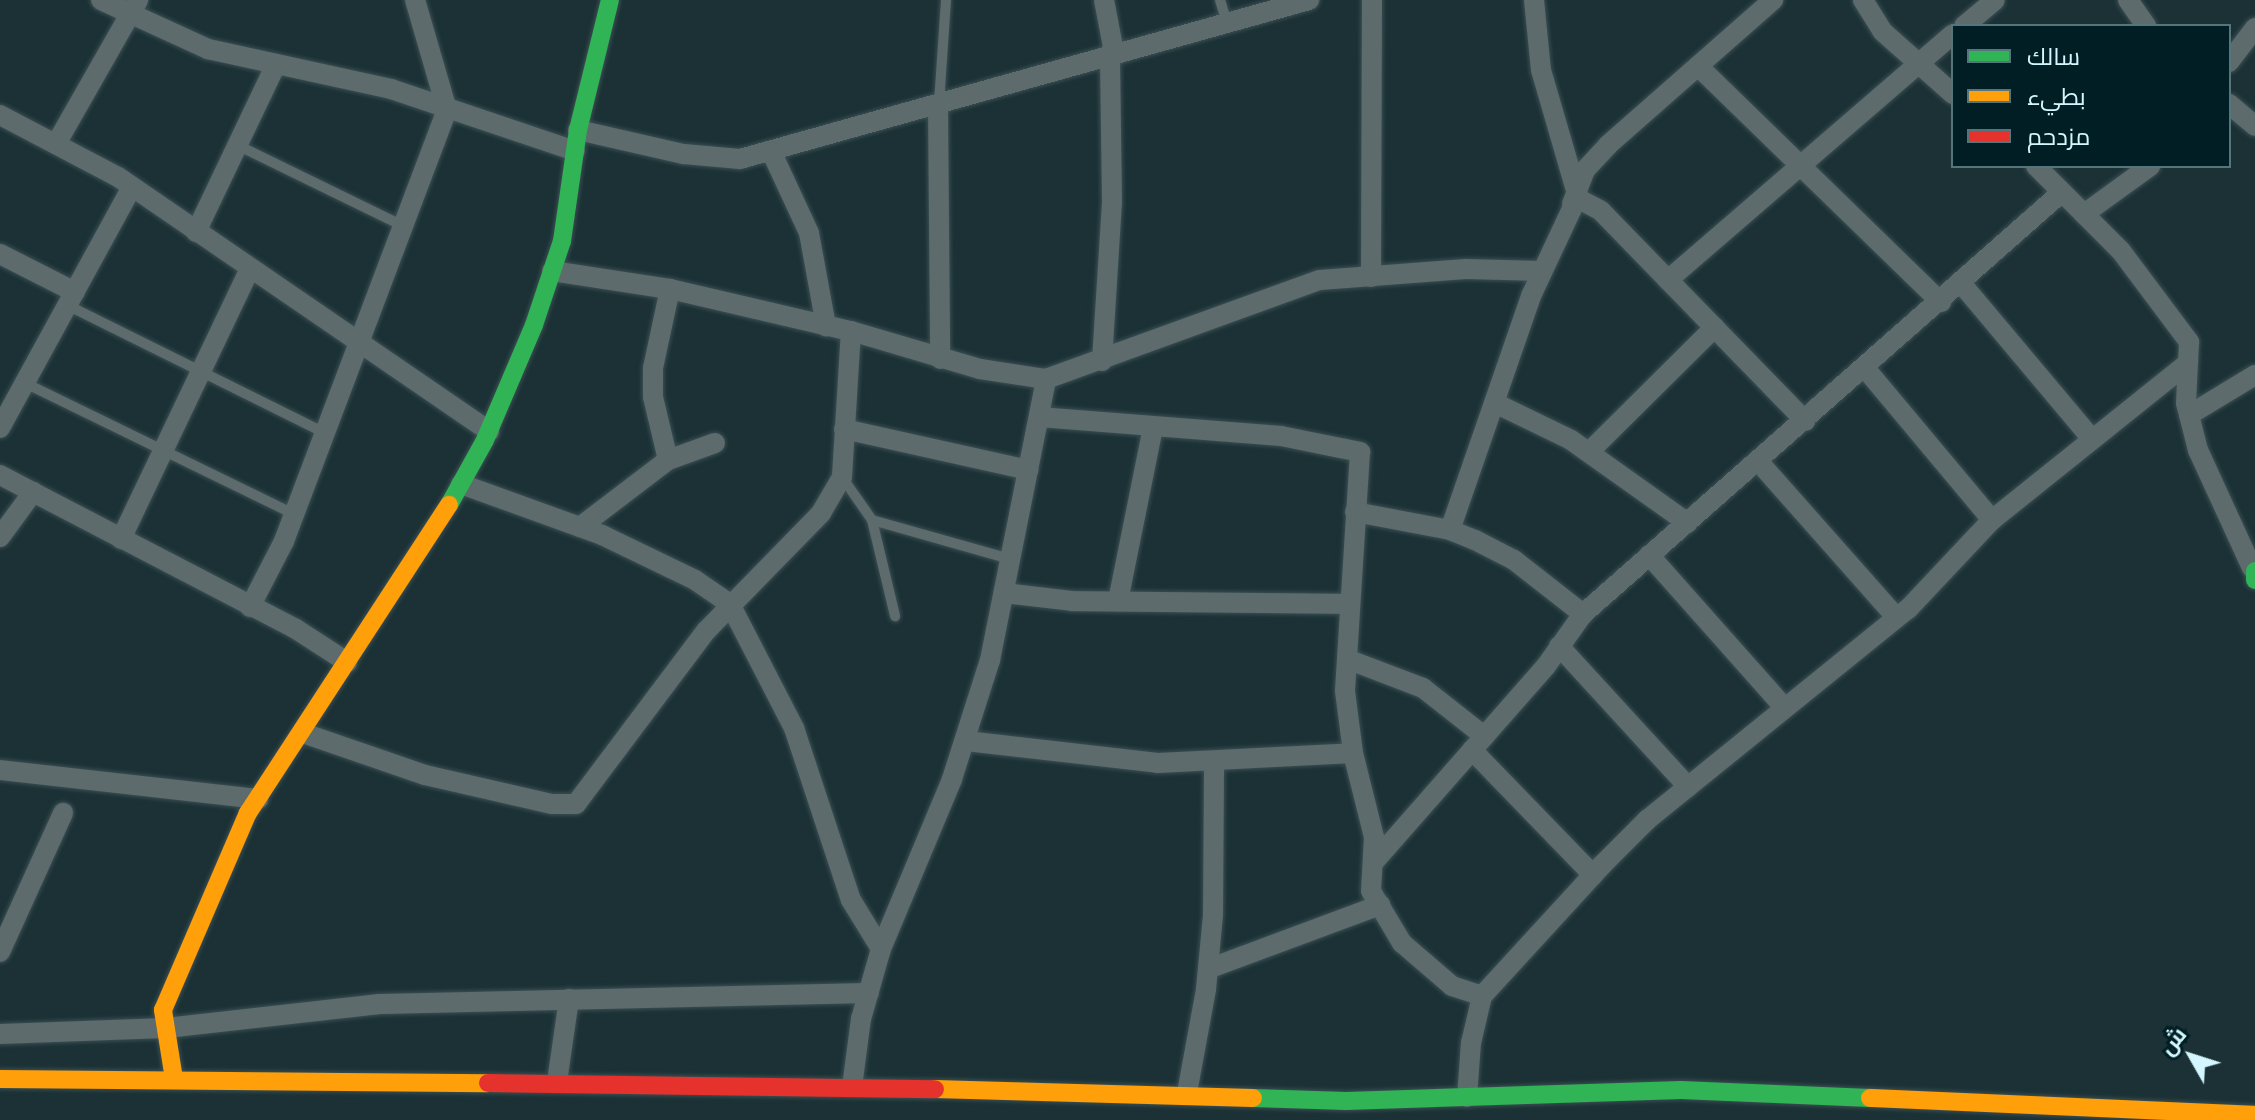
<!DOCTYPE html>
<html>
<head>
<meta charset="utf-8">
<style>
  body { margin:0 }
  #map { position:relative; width:2255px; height:1120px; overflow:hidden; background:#1b3135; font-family:"Golos Text",Cairo,sans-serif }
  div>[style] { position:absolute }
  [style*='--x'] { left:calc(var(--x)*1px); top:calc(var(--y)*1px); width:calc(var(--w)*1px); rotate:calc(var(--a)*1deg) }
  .roads { filter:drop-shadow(0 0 2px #3b4f53) drop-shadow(0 0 2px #3b4f53) }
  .lane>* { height:10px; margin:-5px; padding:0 5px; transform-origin:5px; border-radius:5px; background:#5d6b6d }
  .street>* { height:20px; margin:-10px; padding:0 10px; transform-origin:10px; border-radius:10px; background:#5d6b6d }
  .fast>* { height:18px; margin:-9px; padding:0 9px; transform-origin:9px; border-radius:9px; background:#30b455 }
  .slow>* { height:18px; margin:-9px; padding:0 9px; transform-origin:9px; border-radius:9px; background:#ff9f0a }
  .jam>* { height:18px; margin:-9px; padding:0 9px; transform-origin:9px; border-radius:9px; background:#e5322d }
  span { translate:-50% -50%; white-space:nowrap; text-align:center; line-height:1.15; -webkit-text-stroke:6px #001e24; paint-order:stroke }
  .legend { position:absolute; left:1951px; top:24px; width:280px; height:144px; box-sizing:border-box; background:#001e24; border:2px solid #55757c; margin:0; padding:10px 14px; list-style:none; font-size:24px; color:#d4f7ff }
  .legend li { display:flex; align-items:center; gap:16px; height:40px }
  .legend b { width:40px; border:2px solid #55757c }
  .north { position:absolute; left:2151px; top:1016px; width:80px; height:80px; -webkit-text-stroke:6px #001e24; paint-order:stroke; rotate:309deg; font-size:22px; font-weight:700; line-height:32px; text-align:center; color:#d4f7ff }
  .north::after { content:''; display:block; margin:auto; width:28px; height:36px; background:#d4f7ff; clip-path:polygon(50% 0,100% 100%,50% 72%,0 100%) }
</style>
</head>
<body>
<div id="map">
  <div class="roads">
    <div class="lane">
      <div style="--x:1220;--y:0;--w:24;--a:73"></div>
      <div style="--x:939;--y:103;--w:103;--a:-86.1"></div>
      <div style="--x:237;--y:145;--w:185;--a:26"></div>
      <div style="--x:67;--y:305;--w:288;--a:26.4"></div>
      <div style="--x:25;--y:383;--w:299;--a:26"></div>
      <div style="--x:842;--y:477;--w:52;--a:55.1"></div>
      <div style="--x:872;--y:520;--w:99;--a:76.5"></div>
      <div style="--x:872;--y:520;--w:143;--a:15.8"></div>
    </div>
    <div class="street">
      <div style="--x:101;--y:0;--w:118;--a:24.6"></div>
      <div style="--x:208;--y:49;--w:187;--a:12.3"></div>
      <div style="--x:391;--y:89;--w:194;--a:18.6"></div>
      <div style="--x:1104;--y:0;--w:53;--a:79.1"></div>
      <div style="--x:1534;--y:0;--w:70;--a:84.3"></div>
      <div style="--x:1541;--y:70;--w:122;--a:73.8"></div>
      <div style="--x:1863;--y:0;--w:36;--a:58"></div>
      <div style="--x:1882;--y:31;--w:95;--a:41.6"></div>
      <div style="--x:2128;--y:0;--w:32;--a:55"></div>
      <div style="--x:1964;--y:26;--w:40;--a:-40"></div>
      <div style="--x:2229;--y:62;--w:43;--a:-52.6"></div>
      <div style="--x:1698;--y:66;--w:339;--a:44.2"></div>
      <div style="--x:2229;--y:104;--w:34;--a:40"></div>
      <div style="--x:938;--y:105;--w:254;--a:89.5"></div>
      <div style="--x:0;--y:115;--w:133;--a:27.7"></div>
      <div style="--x:118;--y:177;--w:450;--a:34.4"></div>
      <div style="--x:578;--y:130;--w:109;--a:12.8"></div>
      <div style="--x:684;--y:154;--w:56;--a:5.1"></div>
      <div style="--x:740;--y:159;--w:591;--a:-15.61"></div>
      <div style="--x:56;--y:144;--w:166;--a:-60.3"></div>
      <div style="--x:771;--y:151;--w:90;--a:65.1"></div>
      <div style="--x:809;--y:233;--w:95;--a:79.6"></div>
      <div style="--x:2036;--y:166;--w:120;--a:45"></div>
      <div style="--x:2121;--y:251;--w:114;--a:53.2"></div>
      <div style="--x:2189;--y:342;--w:61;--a:92.8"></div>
      <div style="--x:2186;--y:403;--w:49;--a:75.7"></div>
      <div style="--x:2198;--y:450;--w:130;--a:65.4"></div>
      <div style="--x:1572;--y:204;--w:36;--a:-69"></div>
      <div style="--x:1585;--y:170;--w:34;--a:-47"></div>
      <div style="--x:1608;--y:145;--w:220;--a:-41.3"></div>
      <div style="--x:2084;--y:214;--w:82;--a:-36"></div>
      <div style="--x:196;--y:232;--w:186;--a:-64.5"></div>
      <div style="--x:0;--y:254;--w:84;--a:26.9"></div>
      <div style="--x:552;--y:271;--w:119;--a:8.7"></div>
      <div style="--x:670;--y:289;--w:186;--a:13.1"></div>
      <div style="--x:851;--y:331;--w:134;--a:16.4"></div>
      <div style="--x:980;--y:369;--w:67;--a:8.6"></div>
      <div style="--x:1046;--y:379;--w:291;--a:-19.9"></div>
      <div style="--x:1320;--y:280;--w:146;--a:-4.3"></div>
      <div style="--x:1466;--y:269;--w:76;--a:1.5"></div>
      <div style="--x:1371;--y:277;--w:277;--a:-89.8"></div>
      <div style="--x:1668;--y:280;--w:376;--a:-40.8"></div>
      <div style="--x:1961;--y:283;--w:204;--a:50"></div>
      <div style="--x:1102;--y:361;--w:159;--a:-86.4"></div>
      <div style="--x:1112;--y:202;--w:149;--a:-90.8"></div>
      <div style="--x:1865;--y:368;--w:198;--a:50.1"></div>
      <div style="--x:1497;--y:404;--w:82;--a:25.9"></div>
      <div style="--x:1571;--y:440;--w:143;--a:35.4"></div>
      <div style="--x:2189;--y:415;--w:77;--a:-31.2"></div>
      <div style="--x:1039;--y:417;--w:243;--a:4.5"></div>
      <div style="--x:1281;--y:436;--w:81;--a:11.4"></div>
      <div style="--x:1360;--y:452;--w:239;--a:93.6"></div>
      <div style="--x:1345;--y:691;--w:63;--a:82.6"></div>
      <div style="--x:1353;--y:753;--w:87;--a:76"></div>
      <div style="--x:1374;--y:837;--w:54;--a:93.2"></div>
      <div style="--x:1371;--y:891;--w:61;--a:59.2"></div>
      <div style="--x:1402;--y:943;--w:66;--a:40.7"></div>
      <div style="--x:1452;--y:986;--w:32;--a:18"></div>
      <div style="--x:0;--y:428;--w:275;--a:-61.3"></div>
      <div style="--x:844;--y:429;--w:189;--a:12.5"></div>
      <div style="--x:1589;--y:452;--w:177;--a:-44.8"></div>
      <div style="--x:668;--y:460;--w:65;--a:-103.4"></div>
      <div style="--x:653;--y:397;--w:29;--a:-90"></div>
      <div style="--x:653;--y:368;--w:81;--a:-77.9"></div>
      <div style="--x:1759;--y:462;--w:207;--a:48.5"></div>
      <div style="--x:0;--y:475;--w:334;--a:27.5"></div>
      <div style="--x:296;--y:629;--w:61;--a:32.9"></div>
      <div style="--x:461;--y:484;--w:150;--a:19.9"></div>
      <div style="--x:602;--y:535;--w:103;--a:25.8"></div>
      <div style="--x:695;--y:580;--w:42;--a:34.4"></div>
      <div style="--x:730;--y:604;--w:140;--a:62.7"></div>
      <div style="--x:794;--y:728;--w:181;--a:71.7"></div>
      <div style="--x:851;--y:900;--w:57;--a:58.5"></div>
      <div style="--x:1355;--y:512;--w:97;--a:10.7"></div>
      <div style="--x:1450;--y:530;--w:27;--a:22"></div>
      <div style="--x:1475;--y:540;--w:44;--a:27.1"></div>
      <div style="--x:1514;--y:560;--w:88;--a:38"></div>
      <div style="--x:580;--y:527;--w:111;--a:-37.3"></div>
      <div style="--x:668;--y:460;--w:50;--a:-19.9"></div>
      <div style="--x:1450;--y:530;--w:248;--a:-70.9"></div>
      <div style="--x:1531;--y:296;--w:108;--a:-64.9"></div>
      <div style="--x:1577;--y:198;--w:27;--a:28"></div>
      <div style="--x:1601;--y:211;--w:293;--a:45.8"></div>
      <div style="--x:0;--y:537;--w:56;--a:-53.7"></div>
      <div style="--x:121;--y:539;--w:300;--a:-64.5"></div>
      <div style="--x:1649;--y:555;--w:203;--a:48.4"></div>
      <div style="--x:1004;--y:593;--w:68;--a:6.7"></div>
      <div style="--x:1072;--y:601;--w:277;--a:0.6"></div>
      <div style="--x:1118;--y:601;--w:177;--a:-78.6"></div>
      <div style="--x:250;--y:607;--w:74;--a:-62.7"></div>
      <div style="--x:284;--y:541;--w:461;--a:-69.3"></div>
      <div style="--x:447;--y:110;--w:115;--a:-106.2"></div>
      <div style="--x:1559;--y:646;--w:191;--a:47.5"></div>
      <div style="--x:1347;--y:659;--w:81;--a:20.9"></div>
      <div style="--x:1423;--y:688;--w:78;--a:38.2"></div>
      <div style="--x:303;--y:733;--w:129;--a:19"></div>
      <div style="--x:425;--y:775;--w:130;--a:12.9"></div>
      <div style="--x:552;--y:804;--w:24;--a:0"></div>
      <div style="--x:576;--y:804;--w:216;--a:-53.1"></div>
      <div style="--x:706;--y:631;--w:165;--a:-45.7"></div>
      <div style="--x:821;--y:513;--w:42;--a:-59.7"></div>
      <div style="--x:842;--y:477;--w:146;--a:-86.5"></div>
      <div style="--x:966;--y:741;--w:193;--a:6.5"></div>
      <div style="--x:1158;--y:763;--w:195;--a:-2.9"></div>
      <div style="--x:1472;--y:750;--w:174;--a:45.9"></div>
      <div style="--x:0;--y:770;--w:260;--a:6.4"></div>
      <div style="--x:1373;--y:863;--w:262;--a:-48.7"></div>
      <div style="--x:1546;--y:666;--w:64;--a:-54.6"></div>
      <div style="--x:1583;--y:614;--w:638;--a:-41.38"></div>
      <div style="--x:0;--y:952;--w:153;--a:-65.6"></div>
      <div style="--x:1208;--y:969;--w:184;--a:-20.4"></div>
      <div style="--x:0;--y:1034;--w:166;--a:-2.1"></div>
      <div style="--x:166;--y:1028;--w:215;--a:-6.4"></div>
      <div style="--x:380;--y:1004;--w:489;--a:-1.3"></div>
      <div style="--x:557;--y:1082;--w:84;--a:-81.8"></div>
      <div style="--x:852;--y:1087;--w:69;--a:-82.5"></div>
      <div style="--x:861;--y:1019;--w:73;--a:-74.1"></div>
      <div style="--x:881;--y:949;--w:184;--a:-67.3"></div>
      <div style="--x:952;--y:779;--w:125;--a:-72.3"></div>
      <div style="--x:990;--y:660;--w:287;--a:-78.7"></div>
      <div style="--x:1187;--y:1093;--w:106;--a:-79.6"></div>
      <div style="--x:1206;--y:989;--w:74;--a:-84.6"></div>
      <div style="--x:1213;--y:915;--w:154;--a:-89.6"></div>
      <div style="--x:1467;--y:1097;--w:54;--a:-85.8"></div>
      <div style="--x:1471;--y:1043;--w:48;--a:-76.8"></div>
      <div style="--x:1482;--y:996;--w:178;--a:-47.5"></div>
      <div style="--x:1602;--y:865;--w:64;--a:-45"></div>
      <div style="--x:1647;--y:820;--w:336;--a:-39"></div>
      <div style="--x:1908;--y:609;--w:122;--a:-46.7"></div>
      <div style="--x:1992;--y:520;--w:251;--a:-38.7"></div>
    </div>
    <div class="fast">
      <div style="--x:449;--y:505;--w:74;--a:-61"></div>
      <div style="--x:485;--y:440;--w:125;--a:-66.9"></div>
      <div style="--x:534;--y:325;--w:89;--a:-71.6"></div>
      <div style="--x:562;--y:241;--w:112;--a:-81.8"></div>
      <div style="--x:578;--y:130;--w:134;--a:-76.2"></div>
      <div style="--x:2255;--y:571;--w:9;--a:90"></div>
      <div style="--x:1253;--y:1098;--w:93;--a:1.8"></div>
      <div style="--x:1346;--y:1101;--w:335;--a:-1.9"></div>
      <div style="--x:1681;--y:1090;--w:189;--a:2.4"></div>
    </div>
    <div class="slow">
      <div style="--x:0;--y:1079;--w:488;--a:0.5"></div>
      <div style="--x:174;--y:1079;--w:70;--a:-99.1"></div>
      <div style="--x:163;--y:1010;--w:215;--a:-66.7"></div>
      <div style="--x:248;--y:813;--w:368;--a:-56.9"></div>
      <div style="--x:935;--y:1089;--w:318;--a:1.6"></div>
      <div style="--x:1870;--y:1098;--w:385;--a:2.5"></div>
    </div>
    <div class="jam">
      <div style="--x:488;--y:1083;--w:447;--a:0.8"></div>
    </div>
  </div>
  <ul class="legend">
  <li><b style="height:10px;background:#30b455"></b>سالك</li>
  <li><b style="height:10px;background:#ff9f0a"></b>بطيء</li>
  <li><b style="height:10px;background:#e5322d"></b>مزدحم</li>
  </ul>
  <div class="north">ش</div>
</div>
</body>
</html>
